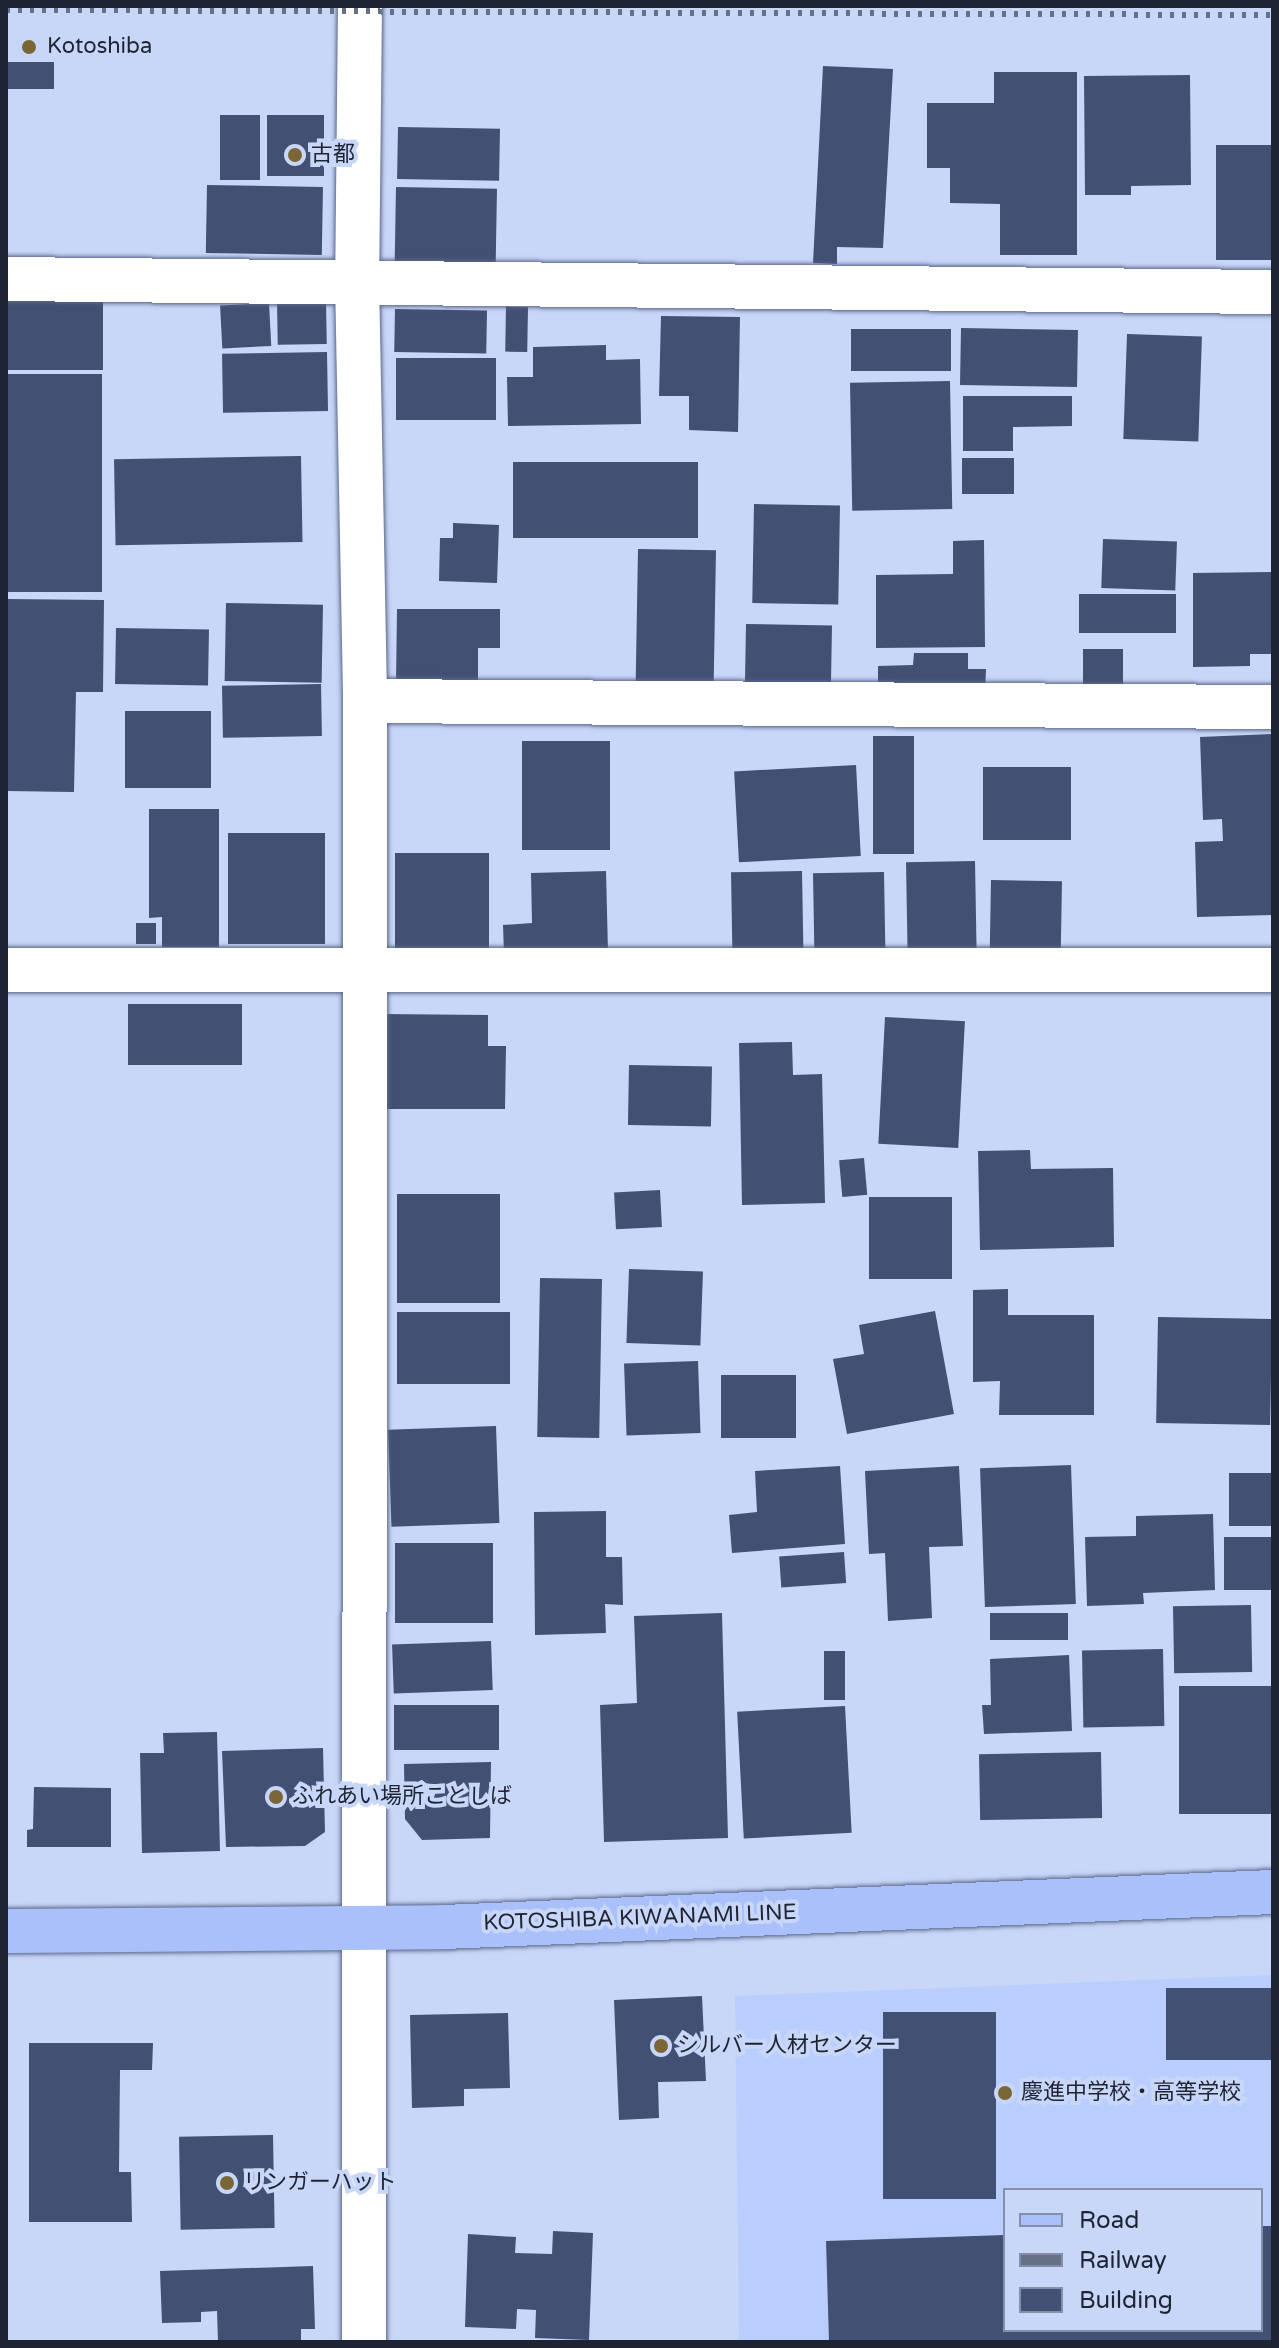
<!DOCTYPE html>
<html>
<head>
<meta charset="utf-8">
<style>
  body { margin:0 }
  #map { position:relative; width:1279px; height:2348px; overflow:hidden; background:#c8d6f8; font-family:"Varela Round","Noto Sans JP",sans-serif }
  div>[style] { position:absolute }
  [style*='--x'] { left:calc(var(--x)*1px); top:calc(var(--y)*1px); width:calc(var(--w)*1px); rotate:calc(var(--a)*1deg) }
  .built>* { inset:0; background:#bacefe }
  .building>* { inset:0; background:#425073; transform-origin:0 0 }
  .roads { filter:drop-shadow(0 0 2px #58678b) drop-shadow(0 0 2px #58678b) }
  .minor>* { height:44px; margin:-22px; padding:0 22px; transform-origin:22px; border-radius:22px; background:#fff }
  .major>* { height:44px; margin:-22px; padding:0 22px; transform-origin:22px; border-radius:22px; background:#aac0fa }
  .rail>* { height:6px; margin-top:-3px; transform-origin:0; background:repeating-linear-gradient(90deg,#667087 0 4px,transparent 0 12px) }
  .dots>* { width:22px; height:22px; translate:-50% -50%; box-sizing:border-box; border:4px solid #c8d6f8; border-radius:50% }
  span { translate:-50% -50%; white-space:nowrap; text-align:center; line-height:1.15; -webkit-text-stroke:8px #c8d6f8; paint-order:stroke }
  .poi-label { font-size:22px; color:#1e2434 }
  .left { translate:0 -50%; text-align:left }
  .street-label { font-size:22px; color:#1e2434 }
  .frame { position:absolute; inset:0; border:8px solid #1e2434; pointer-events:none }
  .legend { position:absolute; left:1003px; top:2188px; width:260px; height:144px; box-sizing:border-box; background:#c8d6f8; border:2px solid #848faa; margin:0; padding:10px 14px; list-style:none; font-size:24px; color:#1e2434 }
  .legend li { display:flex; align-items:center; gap:16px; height:40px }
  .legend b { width:40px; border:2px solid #848faa }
</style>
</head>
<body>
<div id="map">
  <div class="built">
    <div style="clip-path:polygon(evenodd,1273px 1975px,1273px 2342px,739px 2342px,735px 1996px,1273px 1975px,1005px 2190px,1261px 2190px,1261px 2330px,1005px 2330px,1005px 2190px)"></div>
  </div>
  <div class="building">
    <div style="left:6px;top:62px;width:48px;height:27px"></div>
    <div style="clip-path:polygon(823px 66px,893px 69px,883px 248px,837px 247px,837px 264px,813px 263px)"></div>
    <div style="clip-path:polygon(994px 72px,1077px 72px,1077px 255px,1000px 255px,1000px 204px,950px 203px,950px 168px,927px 168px,927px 103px,994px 103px)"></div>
    <div style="clip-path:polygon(1190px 75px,1191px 185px,1131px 186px,1131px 195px,1085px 195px,1084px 76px)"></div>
    <div style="left:220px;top:115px;width:40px;height:65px"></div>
    <div style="left:267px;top:115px;width:57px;height:61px"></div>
    <div style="left:398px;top:127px;width:102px;height:52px;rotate:1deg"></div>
    <div style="left:1273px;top:145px;width:115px;height:57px;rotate:90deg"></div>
    <div style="left:207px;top:185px;width:116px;height:68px;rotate:1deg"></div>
    <div style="left:396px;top:187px;width:101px;height:75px;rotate:1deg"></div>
    <div style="left:103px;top:295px;width:75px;height:97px;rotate:90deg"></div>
    <div style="left:326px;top:301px;width:43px;height:49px;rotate:89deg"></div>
    <div style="left:269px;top:303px;width:43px;height:49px;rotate:87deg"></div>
    <div style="left:528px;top:307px;width:45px;height:22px;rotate:91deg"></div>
    <div style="left:395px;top:309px;width:92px;height:43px;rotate:1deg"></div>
    <div style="clip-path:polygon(661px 316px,740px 317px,738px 432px,689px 430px,689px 396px,659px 396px)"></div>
    <div style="left:961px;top:328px;width:117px;height:57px;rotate:1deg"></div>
    <div style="left:951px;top:329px;width:42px;height:100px;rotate:90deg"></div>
    <div style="left:1127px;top:334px;width:75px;height:105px;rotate:2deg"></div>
    <div style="clip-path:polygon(606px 345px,606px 360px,640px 359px,641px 424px,508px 426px,507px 377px,533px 377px,533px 347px)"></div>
    <div style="left:327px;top:352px;width:59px;height:105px;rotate:89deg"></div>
    <div style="left:496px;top:358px;width:62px;height:100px;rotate:90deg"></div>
    <div style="left:102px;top:374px;width:218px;height:96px;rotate:90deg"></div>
    <div style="left:950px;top:381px;width:128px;height:100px;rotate:89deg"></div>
    <div style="clip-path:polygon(963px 396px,1072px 396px,1072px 426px,1013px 427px,1013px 451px,963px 451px)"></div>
    <div style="left:301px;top:456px;width:86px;height:187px;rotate:89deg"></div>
    <div style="left:1014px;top:458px;width:36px;height:52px;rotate:90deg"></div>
    <div style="left:698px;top:462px;width:76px;height:185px;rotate:90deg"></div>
    <div style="left:754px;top:504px;width:86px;height:99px;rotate:1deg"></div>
    <div style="clip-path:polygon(453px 523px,499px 525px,497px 583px,439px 581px,440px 538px,453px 538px)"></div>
    <div style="left:1103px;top:539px;width:74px;height:49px;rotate:2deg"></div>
    <div style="clip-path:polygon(984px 540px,985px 647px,876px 648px,876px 575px,953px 574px,953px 541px)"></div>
    <div style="left:638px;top:549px;width:78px;height:145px;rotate:1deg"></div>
    <div style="clip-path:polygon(1273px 572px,1273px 654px,1250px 654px,1250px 666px,1193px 667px,1193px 573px)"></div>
    <div style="left:1079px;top:594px;width:97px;height:39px"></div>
    <div style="clip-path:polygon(6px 599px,104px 600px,103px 692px,76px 692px,74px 792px,6px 791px)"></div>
    <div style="left:226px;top:603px;width:97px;height:78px;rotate:1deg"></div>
    <div style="clip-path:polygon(397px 609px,500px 609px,500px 648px,478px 648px,478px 683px,396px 682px)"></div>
    <div style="left:746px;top:624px;width:86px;height:70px;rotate:1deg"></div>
    <div style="left:116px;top:628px;width:93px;height:56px;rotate:1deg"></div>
    <div style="left:1083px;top:649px;width:40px;height:48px"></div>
    <div style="clip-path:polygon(914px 653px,968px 653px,968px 669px,986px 669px,985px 694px,878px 694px,878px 666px,913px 665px)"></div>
    <div style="left:321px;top:684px;width:52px;height:99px;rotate:89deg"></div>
    <div style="left:125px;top:711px;width:86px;height:77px"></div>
    <div style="clip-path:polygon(1273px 734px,1273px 915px,1197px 917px,1195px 842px,1223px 841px,1222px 819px,1203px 820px,1200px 737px)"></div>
    <div style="left:873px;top:736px;width:41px;height:118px"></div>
    <div style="left:522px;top:741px;width:88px;height:109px"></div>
    <div style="left:856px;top:765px;width:91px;height:122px;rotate:87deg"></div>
    <div style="left:1071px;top:767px;width:73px;height:88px;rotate:90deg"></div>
    <div style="clip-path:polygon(149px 809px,219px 809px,219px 947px,162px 947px,162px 917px,149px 918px)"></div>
    <div style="left:228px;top:833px;width:97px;height:111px"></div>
    <div style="left:395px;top:853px;width:94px;height:97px"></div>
    <div style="left:975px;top:861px;width:89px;height:69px;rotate:89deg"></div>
    <div style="clip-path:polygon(606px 871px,608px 952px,504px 955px,503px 925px,532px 923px,531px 873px)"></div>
    <div style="left:802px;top:871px;width:81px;height:71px;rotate:89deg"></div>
    <div style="left:884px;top:872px;width:81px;height:71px;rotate:89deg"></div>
    <div style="left:991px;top:880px;width:71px;height:70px;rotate:1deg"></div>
    <div style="left:136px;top:923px;width:20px;height:21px"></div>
    <div style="left:128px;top:1004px;width:114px;height:61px"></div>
    <div style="clip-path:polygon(381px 1014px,488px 1015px,488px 1046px,506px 1046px,505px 1109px,380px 1109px)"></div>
    <div style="left:885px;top:1017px;width:80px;height:127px;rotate:3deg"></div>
    <div style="clip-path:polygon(792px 1042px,793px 1075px,822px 1074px,825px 1203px,742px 1205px,739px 1043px)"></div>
    <div style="left:629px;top:1065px;width:83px;height:60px;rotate:1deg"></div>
    <div style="clip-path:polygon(1030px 1150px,1031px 1169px,1113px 1168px,1114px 1247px,980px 1250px,978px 1151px)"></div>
    <div style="left:864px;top:1158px;width:37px;height:25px;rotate:85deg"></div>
    <div style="left:660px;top:1190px;width:37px;height:46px;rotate:87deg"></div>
    <div style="left:397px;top:1194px;width:103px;height:109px"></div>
    <div style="left:952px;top:1197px;width:82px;height:83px;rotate:90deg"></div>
    <div style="left:629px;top:1269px;width:74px;height:74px;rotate:2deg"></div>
    <div style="left:540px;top:1278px;width:62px;height:159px;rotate:1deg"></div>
    <div style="clip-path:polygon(1008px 1289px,1008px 1315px,1094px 1315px,1094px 1415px,999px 1415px,1000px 1381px,973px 1382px,973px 1290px)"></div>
    <div style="clip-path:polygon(935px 1311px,954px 1414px,847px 1434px,833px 1359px,864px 1354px,859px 1325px)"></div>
    <div style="left:397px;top:1312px;width:113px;height:72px"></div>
    <div style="left:1158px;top:1317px;width:114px;height:106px;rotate:1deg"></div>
    <div style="left:698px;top:1361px;width:72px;height:74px;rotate:88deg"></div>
    <div style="left:721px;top:1375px;width:75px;height:63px"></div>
    <div style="left:496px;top:1426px;width:97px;height:108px;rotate:88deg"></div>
    <div style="left:1071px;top:1465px;width:139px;height:91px;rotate:88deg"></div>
    <div style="clip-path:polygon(840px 1466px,845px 1544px,732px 1553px,729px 1515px,757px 1512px,755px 1471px)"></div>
    <div style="clip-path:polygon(959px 1466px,963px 1546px,929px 1547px,932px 1618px,888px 1621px,885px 1553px,869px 1554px,865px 1471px)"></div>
    <div style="left:1273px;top:1473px;width:53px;height:44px;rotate:90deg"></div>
    <div style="clip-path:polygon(606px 1511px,606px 1557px,622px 1557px,623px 1605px,605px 1604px,606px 1633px,535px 1635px,534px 1512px)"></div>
    <div style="clip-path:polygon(1213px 1514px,1215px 1590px,1143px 1593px,1144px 1604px,1087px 1606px,1085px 1537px,1136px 1536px,1136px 1516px)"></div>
    <div style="left:1273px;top:1537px;width:53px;height:49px;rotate:90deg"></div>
    <div style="left:493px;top:1543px;width:80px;height:98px;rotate:90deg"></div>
    <div style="left:844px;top:1552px;width:31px;height:65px;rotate:86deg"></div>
    <div style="left:1251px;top:1605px;width:67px;height:78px;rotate:89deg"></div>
    <div style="clip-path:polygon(722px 1613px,728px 1838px,604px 1842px,600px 1705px,637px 1703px,634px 1616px)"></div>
    <div style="left:1068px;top:1613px;width:27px;height:78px;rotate:90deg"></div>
    <div style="left:491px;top:1641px;width:49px;height:99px;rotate:88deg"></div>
    <div style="left:1163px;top:1649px;width:77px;height:81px;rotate:89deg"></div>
    <div style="left:845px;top:1651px;width:49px;height:21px;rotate:90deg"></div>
    <div style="clip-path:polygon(1069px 1655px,1072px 1731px,984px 1734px,982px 1705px,991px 1705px,990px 1659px)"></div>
    <div style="left:1273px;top:1686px;width:128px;height:94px;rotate:90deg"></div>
    <div style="left:499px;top:1705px;width:45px;height:105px;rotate:90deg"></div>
    <div style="left:845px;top:1706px;width:127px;height:108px;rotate:87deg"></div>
    <div style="clip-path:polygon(217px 1732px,220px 1851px,142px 1853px,140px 1753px,164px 1753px,163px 1733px)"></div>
    <div style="clip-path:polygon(323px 1748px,325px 1832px,305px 1846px,226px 1847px,222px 1751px)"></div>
    <div style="left:1101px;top:1752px;width:66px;height:122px;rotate:89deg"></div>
    <div style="clip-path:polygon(491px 1762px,490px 1838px,422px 1840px,405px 1819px,404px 1764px)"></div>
    <div style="clip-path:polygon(34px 1787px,111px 1788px,111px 1847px,27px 1847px,27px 1830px,33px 1829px)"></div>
    <div style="left:1273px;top:1988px;width:72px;height:107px;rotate:90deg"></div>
    <div style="clip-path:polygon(702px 1996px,706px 2081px,658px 2082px,659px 2118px,619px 2120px,614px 2000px)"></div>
    <div style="left:996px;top:2012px;width:187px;height:113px;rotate:90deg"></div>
    <div style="clip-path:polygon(508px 2013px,510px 2088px,464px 2089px,464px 2106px,412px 2108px,410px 2015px)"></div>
    <div style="clip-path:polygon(29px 2043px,153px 2043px,152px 2070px,120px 2070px,119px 2172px,131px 2172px,132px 2222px,29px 2222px)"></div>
    <div style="left:273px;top:2135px;width:93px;height:94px;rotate:89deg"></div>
    <div style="clip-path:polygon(1261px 2226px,1273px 2226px,1273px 2342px,829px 2342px,826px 2241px,1005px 2235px,1005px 2330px,1261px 2330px)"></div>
    <div style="clip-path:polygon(553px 2231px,593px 2233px,589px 2340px,535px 2338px,536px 2310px,517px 2309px,516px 2329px,465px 2327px,468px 2234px,516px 2237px,515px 2253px,552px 2254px)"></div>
    <div style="clip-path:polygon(313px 2266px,315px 2329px,301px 2329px,301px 2342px,218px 2342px,217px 2311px,201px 2312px,201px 2322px,162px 2323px,160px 2271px)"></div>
  </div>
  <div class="roads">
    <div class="minor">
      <div style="--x:360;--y:6;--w:273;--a:90.6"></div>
      <div style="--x:357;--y:279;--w:422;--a:88.9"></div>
      <div style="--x:365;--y:701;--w:1641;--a:90.03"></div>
      <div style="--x:6;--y:279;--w:1267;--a:0.59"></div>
      <div style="--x:365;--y:701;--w:908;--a:0.38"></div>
      <div style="--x:6;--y:970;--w:1267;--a:0"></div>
    </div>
    <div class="major">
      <div style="--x:6;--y:1931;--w:438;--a:-0.5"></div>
      <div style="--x:444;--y:1927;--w:830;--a:-2.42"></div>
    </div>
  </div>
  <div class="rail">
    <div style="--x:6;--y:10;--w:1267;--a:0.23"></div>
  </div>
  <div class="dots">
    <div style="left:29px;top:47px;background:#7b6636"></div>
    <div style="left:295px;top:155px;background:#7b6636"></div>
    <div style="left:276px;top:1797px;background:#7b6636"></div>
    <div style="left:661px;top:2046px;background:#7b6636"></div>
    <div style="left:1005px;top:2093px;background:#7b6636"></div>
    <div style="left:227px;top:2183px;background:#7b6636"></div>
  </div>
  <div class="poi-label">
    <span class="left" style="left:47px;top:47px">Kotoshiba</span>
    <span class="left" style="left:311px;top:155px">古都</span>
    <span class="left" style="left:292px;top:1797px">ふれあい場所ことしば</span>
    <span class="left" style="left:677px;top:2046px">シルバー人材センター</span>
    <span class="left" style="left:1021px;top:2093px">慶進中学校・高等学校</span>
    <span class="left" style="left:243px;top:2183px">リンガーハット</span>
  </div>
  <div class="street-label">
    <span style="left:640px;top:1918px;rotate:-2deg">KOTOSHIBA KIWANAMI LINE</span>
  </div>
  <div class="frame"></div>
  <ul class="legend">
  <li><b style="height:10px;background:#aac0fa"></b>Road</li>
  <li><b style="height:10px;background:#667087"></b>Railway</li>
  <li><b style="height:22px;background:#425073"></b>Building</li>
  </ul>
</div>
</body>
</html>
